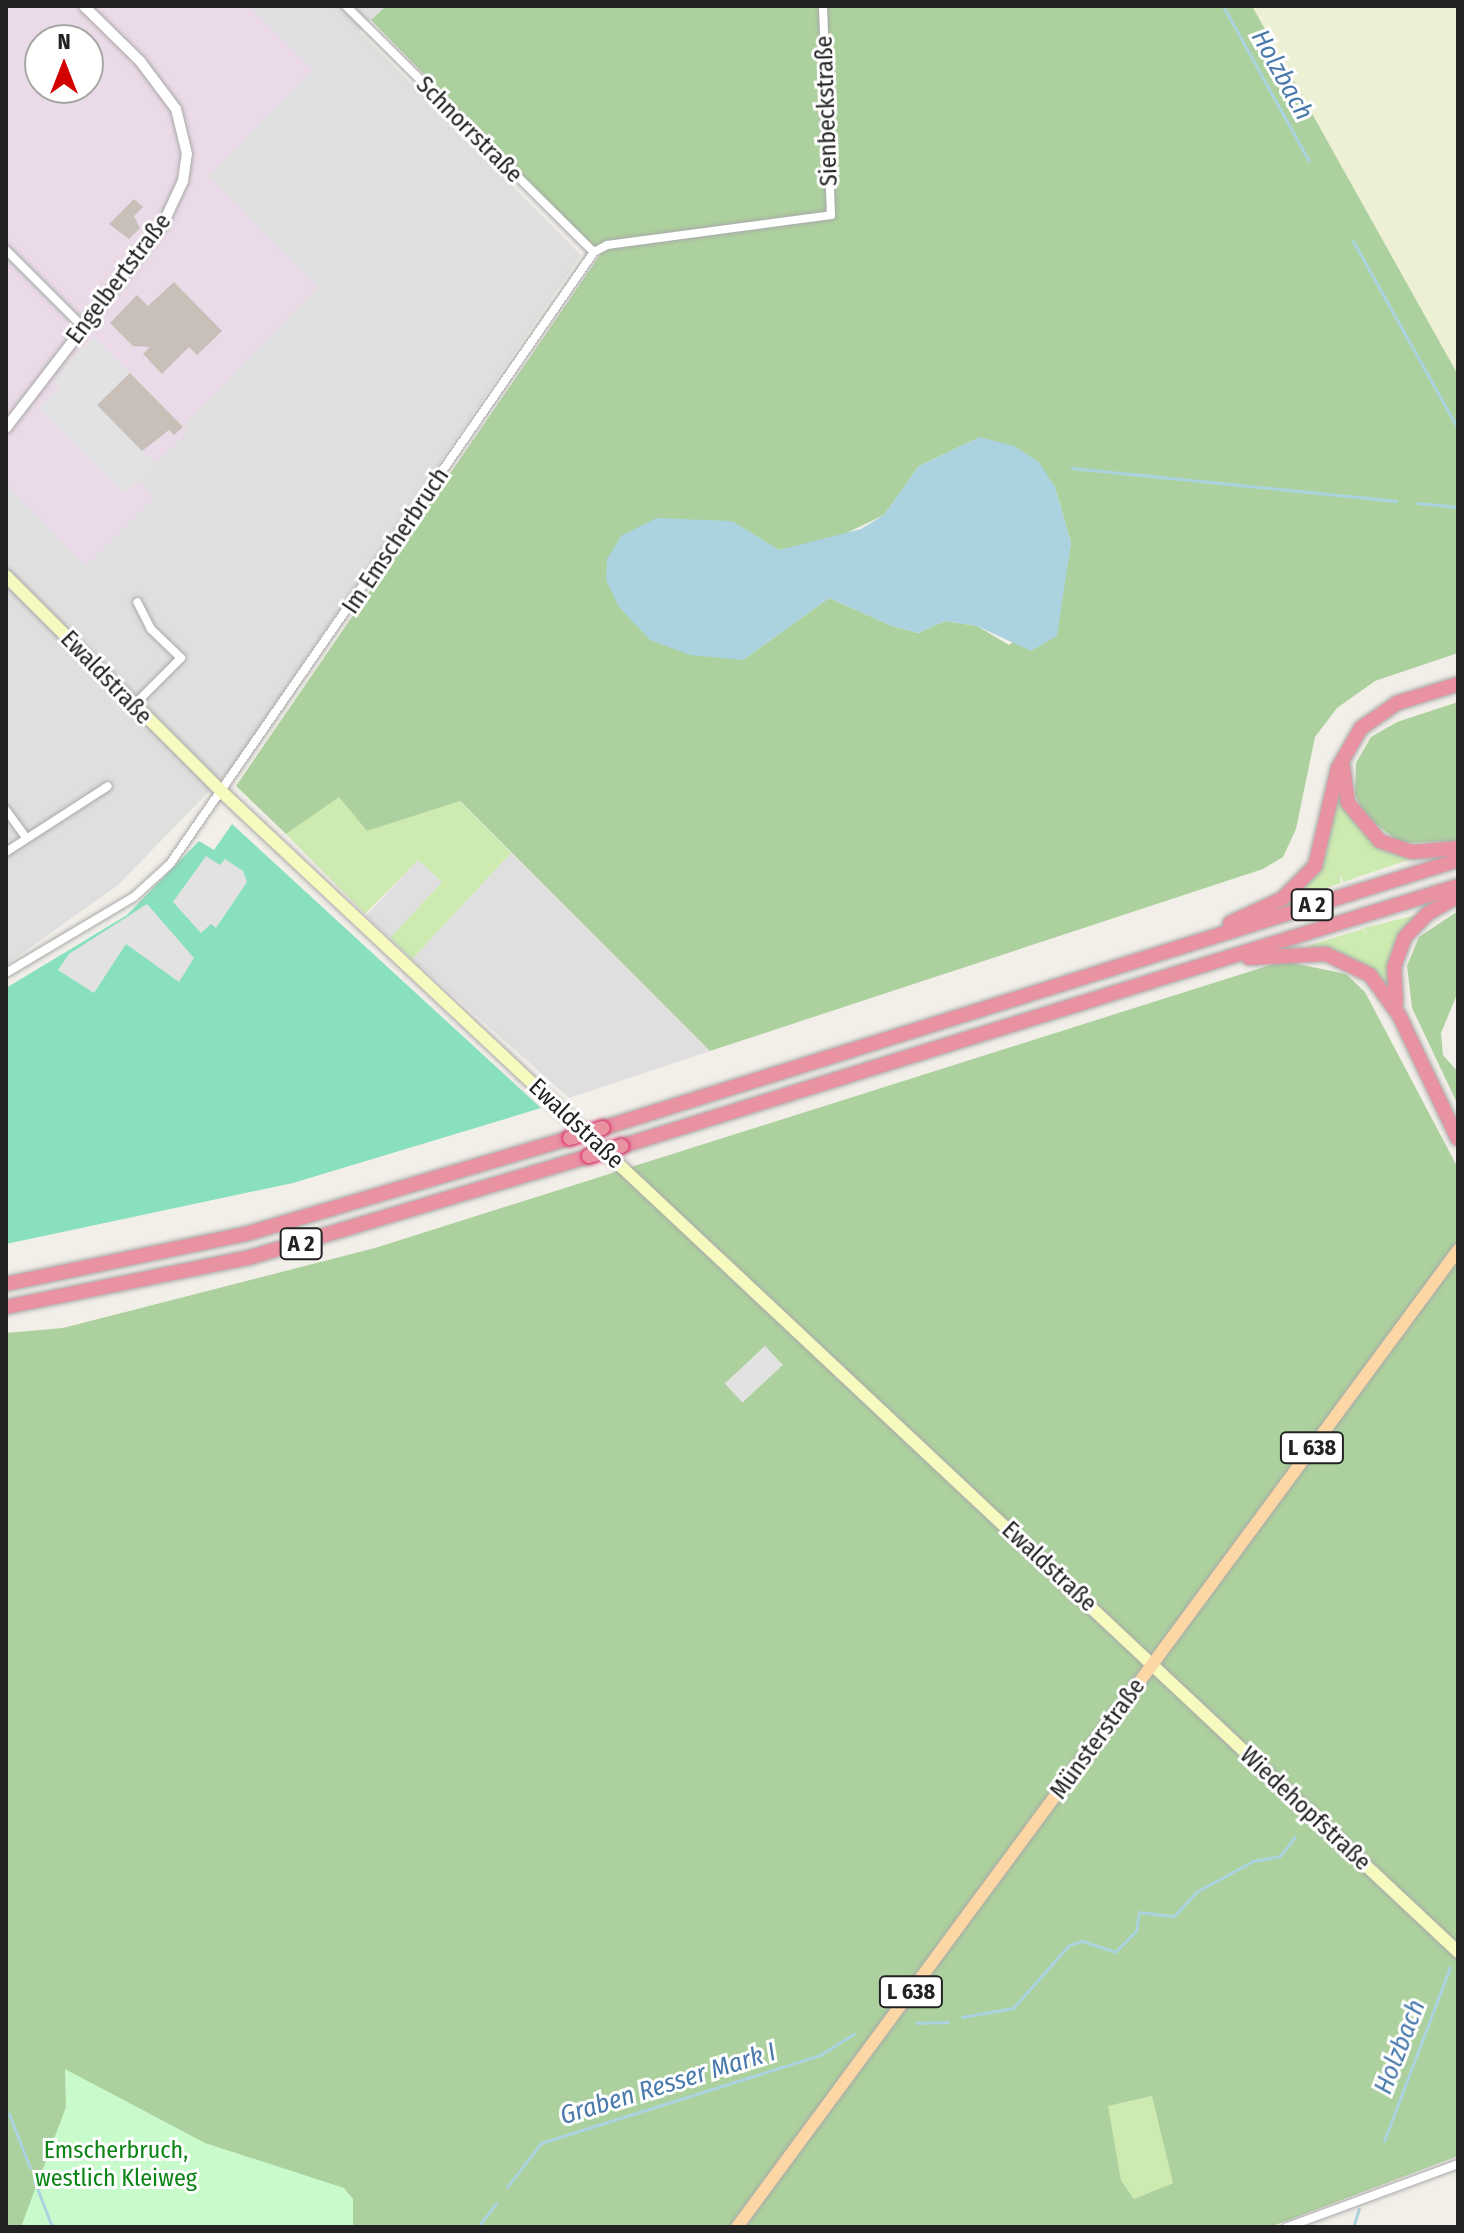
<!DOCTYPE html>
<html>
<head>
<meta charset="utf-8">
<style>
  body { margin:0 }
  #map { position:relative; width:1464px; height:2233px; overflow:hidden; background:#f2efe9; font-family:"Fira Sans Condensed",sans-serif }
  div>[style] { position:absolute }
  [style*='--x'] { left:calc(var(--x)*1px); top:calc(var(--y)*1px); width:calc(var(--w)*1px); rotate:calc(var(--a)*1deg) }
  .residential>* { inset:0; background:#e0dfdf; transform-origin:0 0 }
  .industrial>* { inset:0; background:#ebdbe8 }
  .farmland>* { inset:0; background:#eef0d5 }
  .grass>* { inset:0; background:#cdebb0 }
  .forest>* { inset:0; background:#add19e }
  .park>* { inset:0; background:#c8facc }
  .pitch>* { inset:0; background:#88e0be }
  .parking>* { inset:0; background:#e2e2e2; transform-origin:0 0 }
  .water>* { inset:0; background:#aad3df }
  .stream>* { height:3px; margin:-1.5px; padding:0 1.5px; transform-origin:1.5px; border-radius:1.5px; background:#aad3df }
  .building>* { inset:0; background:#c7bfb8 }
  .roads { filter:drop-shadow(0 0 2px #a9a9a9) drop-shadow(0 0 2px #a9a9a9) }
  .minor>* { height:8px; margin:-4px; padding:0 4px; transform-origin:4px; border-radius:4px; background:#fff }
  .tertiary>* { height:10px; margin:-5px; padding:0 5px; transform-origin:5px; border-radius:5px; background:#fff }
  .secondary>* { height:12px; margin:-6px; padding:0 6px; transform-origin:6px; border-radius:6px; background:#f7fabf }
  .primary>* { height:12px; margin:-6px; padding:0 6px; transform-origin:6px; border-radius:6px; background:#fcd6a4 }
  .motorway>* { height:14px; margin:-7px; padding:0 7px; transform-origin:7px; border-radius:7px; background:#e892a2 }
  .bridges { filter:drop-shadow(0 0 2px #dc2a67) drop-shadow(0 0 2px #dc2a67) }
  .motorway-bridge>* { height:14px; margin:-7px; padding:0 7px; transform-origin:7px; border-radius:7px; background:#e892a2 }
  span { translate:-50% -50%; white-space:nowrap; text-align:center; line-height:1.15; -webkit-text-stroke:6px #fff; paint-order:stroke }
  .shield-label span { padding:2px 6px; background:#fff; border:2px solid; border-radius:6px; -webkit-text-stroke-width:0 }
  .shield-label { font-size:22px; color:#222; font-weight:700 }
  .street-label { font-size:24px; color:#222 }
  .park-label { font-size:24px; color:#0c8416 }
  .water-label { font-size:26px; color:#4a7aab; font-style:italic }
  .frame { position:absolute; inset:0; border:8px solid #222; pointer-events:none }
  .north { position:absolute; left:24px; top:24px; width:80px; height:80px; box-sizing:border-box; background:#fff; border:2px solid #a7a7a7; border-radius:50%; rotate:0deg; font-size:22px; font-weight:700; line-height:32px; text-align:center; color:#222 }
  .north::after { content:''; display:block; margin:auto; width:28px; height:36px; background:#d40000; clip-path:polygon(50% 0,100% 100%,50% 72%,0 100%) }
</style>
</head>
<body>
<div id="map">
  <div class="residential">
    <div style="clip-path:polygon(evenodd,6px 6px,386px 6px,359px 31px,581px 255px,230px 770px,118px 885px,6px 965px,6px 6px,40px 40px,88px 40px,88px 88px,40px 88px,40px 40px)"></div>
    <div style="clip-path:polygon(511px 853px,710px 1051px,569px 1098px,412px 959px)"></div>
    <div style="left:418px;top:860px;width:33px;height:76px;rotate:43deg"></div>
  </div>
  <div class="industrial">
    <div style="clip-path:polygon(evenodd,6px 6px,249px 6px,313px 70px,208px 176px,318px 287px,183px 426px,188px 432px,139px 480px,155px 497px,86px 566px,6px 485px,6px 6px,40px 40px,88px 40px,88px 88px,40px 88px,40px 40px)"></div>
  </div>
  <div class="farmland">
    <div style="clip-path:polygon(1252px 6px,1458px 6px,1458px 375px)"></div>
  </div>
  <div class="grass">
    <div style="clip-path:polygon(1336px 789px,1370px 839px,1417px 857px,1343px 882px,1340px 873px,1341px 883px,1293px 899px,1326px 854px)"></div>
    <div style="clip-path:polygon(339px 796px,367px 831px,459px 801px,511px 853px,412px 959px,390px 938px,442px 882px,418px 860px,365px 914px,286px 834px)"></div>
    <div style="clip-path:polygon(1420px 914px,1391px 992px,1361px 963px,1307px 946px,1363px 929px,1367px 938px,1364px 928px)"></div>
    <div style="clip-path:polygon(1153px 2096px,1173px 2183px,1134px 2199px,1121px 2180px,1107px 2106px)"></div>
  </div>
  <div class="forest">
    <div style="clip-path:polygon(evenodd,386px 6px,1252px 6px,1458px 375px,1458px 653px,1375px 681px,1337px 708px,1315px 737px,1296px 829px,1283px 857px,1263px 869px,710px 1051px,460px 801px,367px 831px,339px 797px,286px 834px,236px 786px,600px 255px,371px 20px,386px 6px,980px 437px,1055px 487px,1071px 543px,1060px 604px,1009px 645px,977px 626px,945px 621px,918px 633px,892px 626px,829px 598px,743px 660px,731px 521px,779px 550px,832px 540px,884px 515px,919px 466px,980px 437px)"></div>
    <div style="clip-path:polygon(1458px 702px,1458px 841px,1401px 843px,1366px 817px,1355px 795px,1356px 763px,1371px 737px,1397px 722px)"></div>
    <div style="clip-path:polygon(1458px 911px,1458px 992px,1441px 1033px,1443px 1055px,1458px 1072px,1458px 1105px,1412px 1008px,1407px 966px,1419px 937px)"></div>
    <div style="clip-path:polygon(evenodd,1283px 961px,1346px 974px,1365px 992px,1458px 1168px,1458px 2156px,1270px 2227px,6px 2227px,6px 1333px,63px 1328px,375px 1248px,1283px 961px,764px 1347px,783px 1365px,726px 1385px,764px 1347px,1283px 961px,1152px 2096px,1173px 2183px,1134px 2199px,1121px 2180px,1108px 2106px,1152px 2096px)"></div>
  </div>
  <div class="park">
    <div style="clip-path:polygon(65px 2069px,205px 2143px,344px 2188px,353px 2199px,353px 2227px,21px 2227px,66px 2107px)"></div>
  </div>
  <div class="pitch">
    <div style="clip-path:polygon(232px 824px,541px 1108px,293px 1183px,6px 1244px,6px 988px,127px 915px,199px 841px,214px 850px)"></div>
  </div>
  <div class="parking">
    <div style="clip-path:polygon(94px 337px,130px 373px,97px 405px,156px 464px,124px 494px,39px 408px,59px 388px,54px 382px,67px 363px)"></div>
    <div style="clip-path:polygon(206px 856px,220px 865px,225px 859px,243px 871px,247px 882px,216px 928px,211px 924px,201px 933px,173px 902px)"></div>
    <div style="clip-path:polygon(147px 904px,194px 958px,179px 982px,126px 944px,94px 993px,58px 970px,69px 954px)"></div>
    <div style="left:765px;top:1346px;width:26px;height:55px;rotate:47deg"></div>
  </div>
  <div class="water">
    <div style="clip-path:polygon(980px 437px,1014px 446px,1039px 462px,1055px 487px,1071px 543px,1057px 636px,1031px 651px,977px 626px,945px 621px,918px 633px,892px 626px,829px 598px,743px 660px,690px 655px,650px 640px,619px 607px,606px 580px,607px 559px,621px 536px,657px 518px,732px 521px,779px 550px,861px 529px,884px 515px,919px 466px)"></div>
  </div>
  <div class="stream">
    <div style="--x:1223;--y:6;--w:177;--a:61"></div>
    <div style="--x:1353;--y:241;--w:215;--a:60.8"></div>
    <div style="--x:1072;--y:468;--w:326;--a:5.8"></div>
    <div style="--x:1417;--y:503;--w:41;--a:5.6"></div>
    <div style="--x:962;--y:2017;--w:52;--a:-10"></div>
    <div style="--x:1013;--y:2008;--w:84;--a:-48.4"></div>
    <div style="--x:1069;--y:1945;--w:14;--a:-17"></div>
    <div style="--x:1082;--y:1941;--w:35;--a:18"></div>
    <div style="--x:1115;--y:1952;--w:30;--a:-45"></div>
    <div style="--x:1136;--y:1931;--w:19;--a:-81"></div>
    <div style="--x:1139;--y:1912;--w:35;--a:7"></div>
    <div style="--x:1174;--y:1916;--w:33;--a:-47"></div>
    <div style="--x:1196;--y:1892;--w:65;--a:-28.5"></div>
    <div style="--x:1253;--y:1861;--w:27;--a:-10"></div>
    <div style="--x:1280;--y:1856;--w:24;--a:-52"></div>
    <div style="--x:916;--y:2023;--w:32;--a:-2"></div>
    <div style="--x:9;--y:2114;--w:58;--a:68.7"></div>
    <div style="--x:1384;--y:2141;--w:186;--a:-69.2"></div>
    <div style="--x:34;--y:2180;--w:50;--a:69"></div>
    <div style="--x:507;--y:2187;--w:56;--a:-52.3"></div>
    <div style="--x:541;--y:2143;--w:293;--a:-17.5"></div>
    <div style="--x:820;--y:2055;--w:40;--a:-32"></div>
    <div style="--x:478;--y:2227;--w:30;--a:-53"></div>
    <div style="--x:1353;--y:2227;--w:19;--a:-72"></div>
  </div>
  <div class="building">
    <div style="clip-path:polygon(134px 199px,143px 207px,134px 216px,140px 228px,129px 239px,109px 224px)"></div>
    <div style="clip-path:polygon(174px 282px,222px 331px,197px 355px,189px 347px,162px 374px,143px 354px,150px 347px,133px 346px,110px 323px,137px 295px,148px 306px)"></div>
    <div style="clip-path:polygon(130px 373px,183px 427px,174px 435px,169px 430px,142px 451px,97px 405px)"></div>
  </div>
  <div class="roads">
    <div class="minor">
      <div style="--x:346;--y:6;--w:349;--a:44.8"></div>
      <div style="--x:6;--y:250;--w:109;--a:45"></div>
      <div style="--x:133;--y:706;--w:68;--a:-45"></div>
      <div style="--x:181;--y:658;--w:42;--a:-136"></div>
      <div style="--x:151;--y:629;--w:30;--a:-117"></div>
      <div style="--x:6;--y:810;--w:34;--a:54"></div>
      <div style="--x:6;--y:852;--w:121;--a:-32.9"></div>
      <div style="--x:6;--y:973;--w:150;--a:-30.8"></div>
      <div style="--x:135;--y:896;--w:47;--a:-42.4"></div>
      <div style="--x:170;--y:864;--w:745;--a:-55.29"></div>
      <div style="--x:594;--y:252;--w:15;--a:-28"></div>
      <div style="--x:607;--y:245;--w:226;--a:-7.6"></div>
      <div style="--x:831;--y:215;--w:209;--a:-92.2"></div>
      <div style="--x:1287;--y:2227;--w:182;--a:-20.2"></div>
    </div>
    <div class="tertiary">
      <div style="--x:6;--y:428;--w:257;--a:-52.4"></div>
      <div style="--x:163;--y:224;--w:47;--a:-65.1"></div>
      <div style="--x:183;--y:181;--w:27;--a:-82"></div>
      <div style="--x:187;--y:154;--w:46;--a:-103.7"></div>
      <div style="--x:176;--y:109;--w:60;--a:-126.9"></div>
      <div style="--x:140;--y:61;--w:78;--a:-135.5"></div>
    </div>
    <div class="secondary">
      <div style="--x:6;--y:576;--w:307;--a:45"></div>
      <div style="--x:223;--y:793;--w:1694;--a:43.18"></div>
    </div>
    <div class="primary">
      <div style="--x:737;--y:2227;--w:1214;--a:-53.57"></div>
    </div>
    <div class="motorway">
      <div style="--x:1343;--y:767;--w:36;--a:82"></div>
      <div style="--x:1348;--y:803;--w:50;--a:49.9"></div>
      <div style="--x:1380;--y:841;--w:34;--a:19"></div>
      <div style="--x:1412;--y:852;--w:46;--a:-5"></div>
      <div style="--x:1230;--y:923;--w:57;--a:-24.8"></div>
      <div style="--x:1282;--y:899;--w:47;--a:-45"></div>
      <div style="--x:1315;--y:866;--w:101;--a:-76.8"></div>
      <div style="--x:1338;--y:768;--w:46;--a:-60.1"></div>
      <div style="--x:1361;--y:728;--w:44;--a:-34.8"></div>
      <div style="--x:1397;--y:703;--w:64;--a:-17.3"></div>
      <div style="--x:1249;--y:958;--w:77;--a:-3"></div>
      <div style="--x:1326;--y:954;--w:49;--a:25.5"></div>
      <div style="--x:1370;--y:975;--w:49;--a:54.1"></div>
      <div style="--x:1399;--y:1015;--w:137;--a:64.6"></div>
      <div style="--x:1396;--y:1003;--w:36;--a:-93"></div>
      <div style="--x:1394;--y:967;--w:32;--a:-70"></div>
      <div style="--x:1405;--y:937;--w:32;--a:-46"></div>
      <div style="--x:1427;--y:914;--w:36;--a:-30"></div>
      <div style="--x:603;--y:1128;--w:896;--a:-17.4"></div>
      <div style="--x:622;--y:1146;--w:875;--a:-17.28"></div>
      <div style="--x:6;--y:1284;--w:245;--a:-11.8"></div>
      <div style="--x:246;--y:1234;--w:338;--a:-16.5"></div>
      <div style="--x:6;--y:1307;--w:250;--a:-11.5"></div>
      <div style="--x:251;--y:1257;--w:353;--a:-16.6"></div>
    </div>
  </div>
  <div class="bridges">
    <div class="motorway-bridge">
      <div style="--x:570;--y:1138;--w:34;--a:-17"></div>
      <div style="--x:589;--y:1156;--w:34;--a:-17"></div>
    </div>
  </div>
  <div class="shield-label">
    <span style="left:1312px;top:905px">A 2</span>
    <span style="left:301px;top:1244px">A 2</span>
    <span style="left:1312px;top:1448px">L 638</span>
    <span style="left:911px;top:1992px">L 638</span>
  </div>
  <div class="street-label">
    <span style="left:827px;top:111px;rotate:-92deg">Sienbeckstraße</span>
    <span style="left:469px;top:130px;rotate:45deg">Schnorrstraße</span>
    <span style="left:119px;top:279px;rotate:-53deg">Engelbertstraße</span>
    <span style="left:396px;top:541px;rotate:-56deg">Im Emscherbruch</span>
    <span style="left:106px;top:678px;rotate:46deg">Ewaldstraße</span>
    <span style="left:576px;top:1124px;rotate:43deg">Ewaldstraße</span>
    <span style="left:1049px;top:1567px;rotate:43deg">Ewaldstraße</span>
    <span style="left:1098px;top:1739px;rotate:-54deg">Münsterstraße</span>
    <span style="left:1305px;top:1809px;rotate:43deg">Wiedehopfstraße</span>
  </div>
  <div class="park-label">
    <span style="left:116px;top:2165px">Emscherbruch,<br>westlich Kleiweg</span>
  </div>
  <div class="water-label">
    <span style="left:1282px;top:75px;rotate:61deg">Holzbach</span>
    <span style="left:1400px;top:2047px;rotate:-69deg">Holzbach</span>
    <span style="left:668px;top:2084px;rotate:-17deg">Graben Resser Mark I</span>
  </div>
  <div class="frame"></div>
  <div class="north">N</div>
</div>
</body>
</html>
